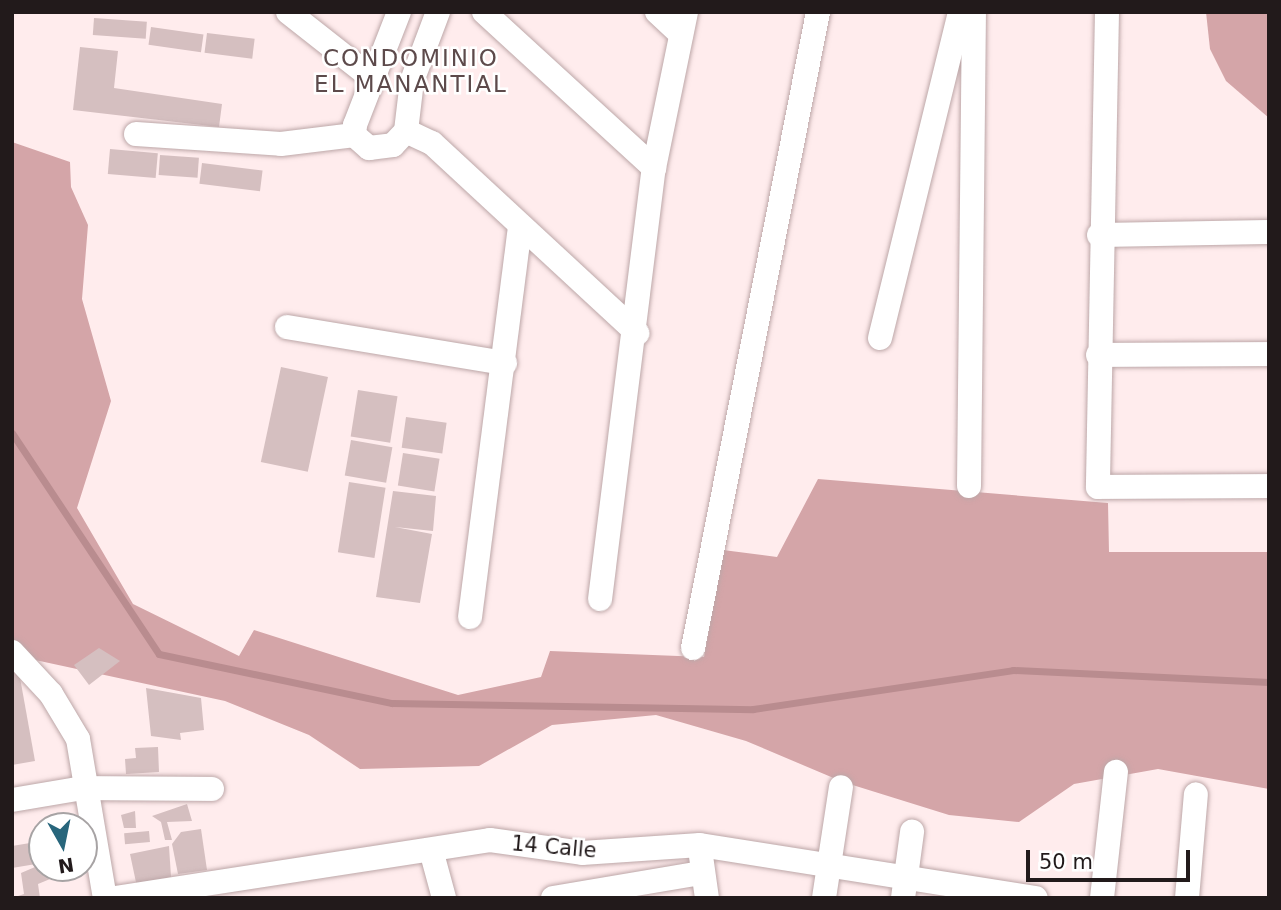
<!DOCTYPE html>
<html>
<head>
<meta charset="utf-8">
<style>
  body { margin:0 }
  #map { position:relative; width:1281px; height:910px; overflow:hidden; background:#ffeced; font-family:"DejaVu Sans",sans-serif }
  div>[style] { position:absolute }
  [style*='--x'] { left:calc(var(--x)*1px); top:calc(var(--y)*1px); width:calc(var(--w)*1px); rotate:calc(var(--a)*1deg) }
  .forest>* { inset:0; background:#d4a5a8 }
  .stream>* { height:7px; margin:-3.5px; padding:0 3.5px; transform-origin:3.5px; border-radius:3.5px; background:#b98c8f }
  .building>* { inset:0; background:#d5bfc0; transform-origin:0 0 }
  .roads { filter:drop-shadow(0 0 2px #bda7a8) drop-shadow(0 0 2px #bda7a8) }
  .minor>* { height:24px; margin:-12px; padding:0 12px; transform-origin:12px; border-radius:12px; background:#fff }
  span { translate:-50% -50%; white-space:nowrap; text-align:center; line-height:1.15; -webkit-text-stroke:5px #fff; paint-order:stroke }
  .street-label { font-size:21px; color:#221a1b }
  .neighbourhood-label { font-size:23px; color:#5d4a4b; letter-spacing:2px }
  .frame { position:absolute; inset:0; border:14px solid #221a1b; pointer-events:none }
  .north { position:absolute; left:28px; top:812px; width:70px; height:70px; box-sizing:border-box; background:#fff; border:2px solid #a7a3a4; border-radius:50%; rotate:171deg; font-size:19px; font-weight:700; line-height:28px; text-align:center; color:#221a1b }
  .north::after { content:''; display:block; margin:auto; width:24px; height:32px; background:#28667c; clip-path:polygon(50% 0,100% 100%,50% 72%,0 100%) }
  .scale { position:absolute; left:1026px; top:850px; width:164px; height:32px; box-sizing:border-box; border:4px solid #221a1b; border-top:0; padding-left:9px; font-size:21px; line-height:24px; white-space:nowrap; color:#221a1b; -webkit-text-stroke:5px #fff; paint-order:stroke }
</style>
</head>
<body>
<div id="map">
  <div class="forest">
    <div style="clip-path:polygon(1206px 12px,1269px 12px,1269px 118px,1226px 81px,1210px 49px)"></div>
    <div style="clip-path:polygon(12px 142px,70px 162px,71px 187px,88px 225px,82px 299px,111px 401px,77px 508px,133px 604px,239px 656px,254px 630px,458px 695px,541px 677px,550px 651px,704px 657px,723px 550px,777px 557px,818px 479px,1108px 503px,1109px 552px,1269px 552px,1269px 789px,1158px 769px,1074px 784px,1019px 822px,949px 815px,843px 782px,746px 741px,656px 715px,552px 725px,479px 766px,360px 769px,309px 735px,225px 701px,12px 655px)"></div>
  </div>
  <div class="stream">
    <div style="--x:12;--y:433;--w:265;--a:56.4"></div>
    <div style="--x:159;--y:654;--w:238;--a:11.9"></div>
    <div style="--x:392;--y:703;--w:361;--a:1"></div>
    <div style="--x:753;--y:709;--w:263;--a:-8.5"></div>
    <div style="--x:1013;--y:670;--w:256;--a:2.7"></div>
  </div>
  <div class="building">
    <div style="left:94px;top:18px;width:53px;height:17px;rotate:4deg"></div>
    <div style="left:151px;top:27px;width:53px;height:18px;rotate:8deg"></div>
    <div style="left:207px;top:33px;width:48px;height:20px;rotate:7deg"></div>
    <div style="clip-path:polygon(80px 47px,118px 51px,114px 88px,222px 104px,219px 127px,73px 110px)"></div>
    <div style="left:110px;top:149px;width:48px;height:25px;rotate:5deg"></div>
    <div style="left:160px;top:155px;width:39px;height:20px;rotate:4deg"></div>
    <div style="left:202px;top:163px;width:61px;height:21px;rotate:7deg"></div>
    <div style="left:281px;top:367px;width:48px;height:97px;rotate:12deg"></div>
    <div style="left:358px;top:390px;width:40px;height:47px;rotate:9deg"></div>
    <div style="left:406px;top:417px;width:41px;height:31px;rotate:8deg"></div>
    <div style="left:351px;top:440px;width:42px;height:36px;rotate:10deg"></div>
    <div style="left:403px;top:453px;width:37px;height:33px;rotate:9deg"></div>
    <div style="left:349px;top:482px;width:37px;height:71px;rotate:9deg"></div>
    <div style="clip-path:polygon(393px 491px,436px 496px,433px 531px,395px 527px,432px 534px,420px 603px,376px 597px)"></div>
    <div style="clip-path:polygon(99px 648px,120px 661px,89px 685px,74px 665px)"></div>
    <div style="clip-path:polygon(12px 661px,17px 661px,35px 761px,12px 765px)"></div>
    <div style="clip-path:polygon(146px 688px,201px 698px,204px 730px,180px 733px,181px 740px,151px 736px)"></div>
    <div style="clip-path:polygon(158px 747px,159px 772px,126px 774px,125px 759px,136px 758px,135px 748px)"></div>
    <div style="clip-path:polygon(187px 804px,192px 821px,167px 822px,172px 840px,165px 840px,161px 822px,152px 816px)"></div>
    <div style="clip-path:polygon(135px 811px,136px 828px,124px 828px,121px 815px)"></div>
    <div style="clip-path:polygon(201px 829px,207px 870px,178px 874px,172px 844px,181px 832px)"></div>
    <div style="left:149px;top:831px;width:11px;height:25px;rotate:85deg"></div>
    <div style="clip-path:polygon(42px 841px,42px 863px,12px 868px,12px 846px)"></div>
    <div style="clip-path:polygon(169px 846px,171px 877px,137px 887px,130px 854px)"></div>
    <div style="clip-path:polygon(42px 864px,67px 872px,38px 884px,40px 898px,12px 898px,24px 894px,21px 873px)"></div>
  </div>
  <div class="roads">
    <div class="minor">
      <div style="--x:288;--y:12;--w:108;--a:38.2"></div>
      <div style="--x:399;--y:12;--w:121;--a:111.3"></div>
      <div style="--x:355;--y:125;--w:10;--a:96"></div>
      <div style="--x:354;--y:135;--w:20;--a:41"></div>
      <div style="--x:369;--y:148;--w:24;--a:-7"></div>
      <div style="--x:393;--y:145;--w:19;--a:-47"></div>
      <div style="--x:406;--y:131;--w:50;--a:-83.2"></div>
      <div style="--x:412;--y:81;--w:74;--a:-69.4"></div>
      <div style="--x:484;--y:12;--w:231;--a:42.5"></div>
      <div style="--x:657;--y:12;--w:33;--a:43"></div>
      <div style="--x:1107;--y:12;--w:475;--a:91.1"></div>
      <div style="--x:1098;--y:487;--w:171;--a:-0.3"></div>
      <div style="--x:406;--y:131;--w:29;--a:25"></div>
      <div style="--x:432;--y:143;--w:280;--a:42.8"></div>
      <div style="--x:136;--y:134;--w:145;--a:3.9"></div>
      <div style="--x:281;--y:144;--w:74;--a:-7"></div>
      <div style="--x:1099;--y:235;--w:170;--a:-1"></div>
      <div style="--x:287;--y:327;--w:221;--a:9.4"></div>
      <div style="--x:880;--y:338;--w:336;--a:-76.2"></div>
      <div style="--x:1098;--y:355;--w:171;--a:-0.3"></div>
      <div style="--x:969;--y:486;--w:474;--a:-89.4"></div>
      <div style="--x:600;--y:599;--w:434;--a:-82.9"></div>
      <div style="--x:654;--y:168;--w:159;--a:-78.4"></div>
      <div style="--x:470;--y:617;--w:392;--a:-82.7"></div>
      <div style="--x:693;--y:648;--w:648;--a:-78.88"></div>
      <div style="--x:12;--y:652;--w:57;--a:47.1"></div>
      <div style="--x:51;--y:694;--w:52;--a:59"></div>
      <div style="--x:78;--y:739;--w:161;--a:80.4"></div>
      <div style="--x:12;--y:800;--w:72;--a:-9.6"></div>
      <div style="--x:83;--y:788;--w:129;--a:0.4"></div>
      <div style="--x:431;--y:850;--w:50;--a:74.8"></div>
      <div style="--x:701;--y:856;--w:42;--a:81.9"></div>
      <div style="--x:115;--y:898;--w:379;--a:-8.8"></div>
      <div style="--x:490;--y:840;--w:93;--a:8"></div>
      <div style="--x:582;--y:853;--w:118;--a:-3.9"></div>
      <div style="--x:700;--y:845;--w:340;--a:9"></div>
      <div style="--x:553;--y:898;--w:150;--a:-9.6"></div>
      <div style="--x:824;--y:898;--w:112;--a:-81.3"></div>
      <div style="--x:903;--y:898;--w:67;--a:-82.2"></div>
      <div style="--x:1102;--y:898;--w:127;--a:-83.7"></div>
      <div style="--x:1187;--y:898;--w:104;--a:-85.1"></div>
    </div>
  </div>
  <div class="street-label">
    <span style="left:554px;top:847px;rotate:5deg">14 Calle</span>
  </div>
  <div class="neighbourhood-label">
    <span style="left:411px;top:71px">CONDOMINIO<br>EL MANANTIAL</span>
  </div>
  <div class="frame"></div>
  <div class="north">N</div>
  <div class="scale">50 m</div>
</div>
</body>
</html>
